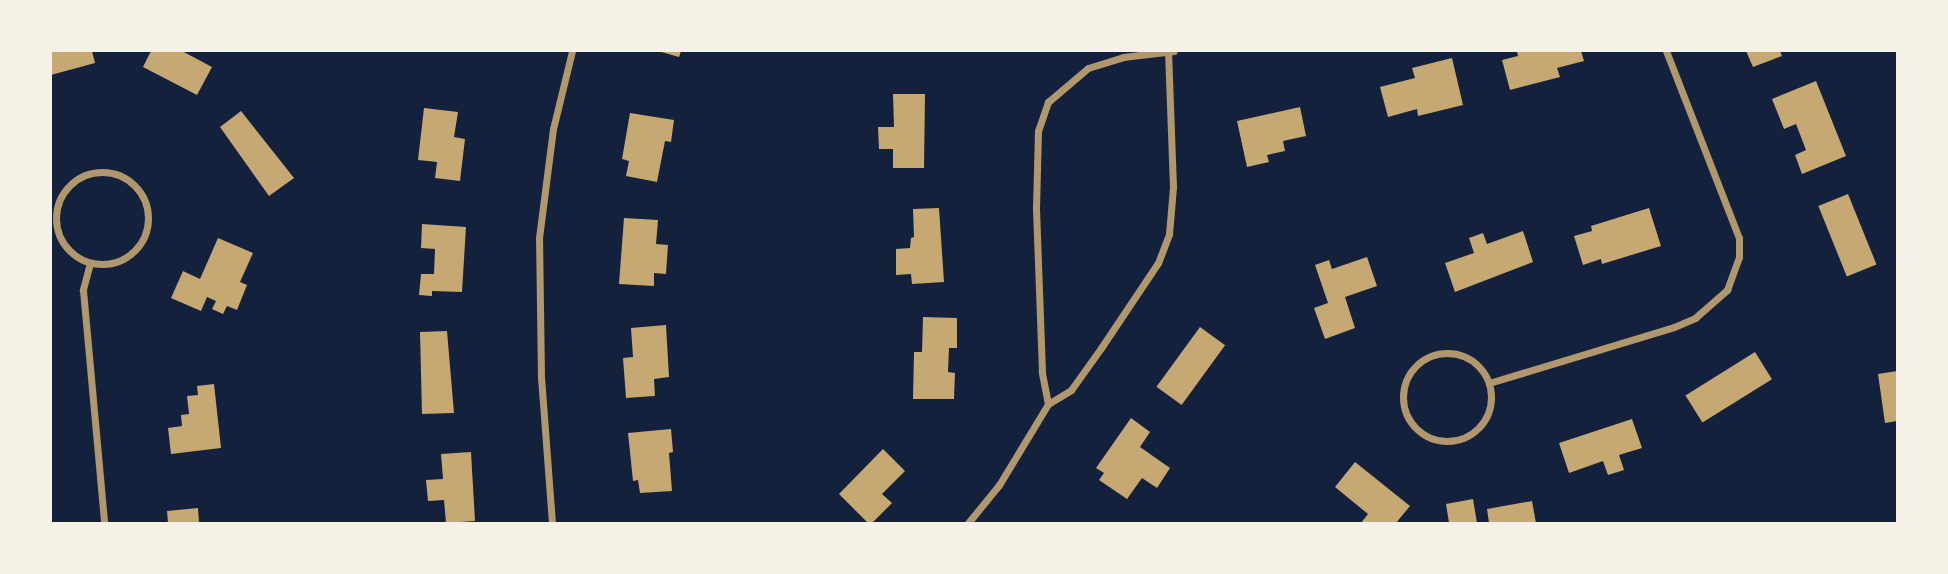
<!DOCTYPE html>
<html>
<head>
<meta charset="utf-8">
<style>
  body { margin:0 }
  #map { position:relative; width:1948px; height:574px; overflow:hidden; background:#14213d; font-family:Barlow,sans-serif }
  div>[style] { position:absolute }
  [style*='--x'] { left:calc(var(--x)*1px); top:calc(var(--y)*1px); width:calc(var(--w)*1px); rotate:calc(var(--a)*1deg) }
  .building>* { inset:0; background:#c6a872; transform-origin:0 0 }
  .minor>* { height:7px; margin:-3.5px; padding:0 3.5px; transform-origin:3.5px; border-radius:3.5px; background:#b1986c }
  .minor>.ring { margin:-3.5px; padding:0; box-sizing:content-box; background:none; border:7px solid #b1986c; border-radius:50% }
  span { translate:-50% -50%; white-space:nowrap; text-align:center; line-height:1.15; -webkit-text-stroke:7px #f6f1e7; paint-order:stroke }
  .frame { position:absolute; inset:0; border:52px solid #f6f1e7; pointer-events:none }
</style>
</head>
<body>
<div id="map">
  <div class="building">
    <div style="clip-path:polygon(51px 51px,92px 51px,95px 63px,51px 75px)"></div>
    <div style="clip-path:polygon(151px 51px,182px 51px,212px 67px,197px 95px,143px 67px)"></div>
    <div style="clip-path:polygon(658px 51px,681px 51px,679px 57px)"></div>
    <div style="clip-path:polygon(1517px 51px,1581px 51px,1584px 61px,1557px 68px,1560px 77px,1510px 90px,1502px 60px,1518px 56px)"></div>
    <div style="clip-path:polygon(1746px 51px,1780px 51px,1782px 56px,1753px 67px)"></div>
    <div style="clip-path:polygon(1452px 58px,1463px 105px,1418px 116px,1417px 109px,1388px 117px,1380px 87px,1415px 78px,1412px 68px)"></div>
    <div style="clip-path:polygon(1816px 81px,1846px 156px,1802px 174px,1795px 155px,1806px 150px,1796px 124px,1784px 129px,1772px 99px)"></div>
    <div style="clip-path:polygon(893px 94px,925px 94px,924px 168px,893px 168px,893px 149px,879px 149px,878px 127px,894px 127px)"></div>
    <div style="clip-path:polygon(1300px 107px,1306px 136px,1283px 141px,1285px 151px,1267px 155px,1269px 162px,1247px 167px,1237px 121px)"></div>
    <div style="clip-path:polygon(424px 108px,458px 112px,454px 137px,465px 139px,460px 181px,435px 178px,437px 162px,418px 160px)"></div>
    <div style="clip-path:polygon(241px 111px,294px 178px,269px 196px,220px 127px)"></div>
    <div style="clip-path:polygon(630px 113px,674px 120px,671px 142px,665px 141px,657px 182px,626px 176px,629px 161px,622px 159px)"></div>
    <div style="left:1848px;top:194px;width:76px;height:32px;rotate:68deg"></div>
    <div style="clip-path:polygon(939px 208px,944px 282px,912px 284px,911px 274px,896px 275px,896px 249px,910px 248px,911px 238px,914px 237px,913px 209px)"></div>
    <div style="clip-path:polygon(1649px 208px,1661px 246px,1602px 264px,1601px 259px,1583px 265px,1574px 236px,1592px 231px,1591px 226px)"></div>
    <div style="clip-path:polygon(624px 218px,658px 220px,656px 244px,668px 245px,666px 274px,654px 273px,654px 286px,619px 284px)"></div>
    <div style="clip-path:polygon(422px 224px,466px 227px,462px 292px,432px 291px,432px 296px,419px 295px,421px 274px,434px 274px,435px 249px,421px 248px)"></div>
    <div style="clip-path:polygon(1523px 231px,1533px 262px,1455px 292px,1445px 263px,1474px 253px,1469px 238px,1483px 233px,1487px 244px)"></div>
    <div style="clip-path:polygon(218px 238px,253px 253px,240px 282px,247px 285px,237px 310px,227px 306px,223px 314px,212px 309px,216px 301px,207px 297px,201px 311px,171px 298px,183px 271px,200px 279px)"></div>
    <div style="clip-path:polygon(1367px 257px,1377px 286px,1345px 297px,1355px 328px,1325px 339px,1314px 308px,1328px 303px,1315px 265px,1329px 260px,1332px 269px)"></div>
    <div style="clip-path:polygon(923px 317px,957px 318px,957px 348px,949px 348px,948px 372px,955px 373px,954px 399px,913px 399px,914px 352px,922px 352px)"></div>
    <div style="clip-path:polygon(666px 325px,669px 377px,654px 379px,655px 396px,626px 398px,623px 358px,633px 357px,631px 328px)"></div>
    <div style="left:1200px;top:327px;width:31px;height:74px;rotate:36deg"></div>
    <div style="clip-path:polygon(447px 331px,454px 413px,422px 414px,420px 332px)"></div>
    <div style="left:1755px;top:352px;width:32px;height:82px;rotate:58deg"></div>
    <div style="clip-path:polygon(1897px 371px,1897px 421px,1885px 423px,1878px 374px)"></div>
    <div style="clip-path:polygon(214px 384px,221px 448px,171px 454px,168px 428px,182px 426px,181px 415px,189px 414px,187px 396px,198px 395px,197px 386px)"></div>
    <div style="clip-path:polygon(1131px 418px,1150px 432px,1140px 447px,1170px 468px,1157px 488px,1142px 478px,1127px 499px,1099px 480px,1104px 473px,1096px 468px)"></div>
    <div style="clip-path:polygon(1632px 419px,1642px 448px,1619px 455px,1624px 470px,1608px 475px,1603px 461px,1569px 473px,1559px 443px)"></div>
    <div style="clip-path:polygon(671px 429px,673px 452px,669px 453px,672px 491px,640px 493px,638px 480px,633px 481px,628px 433px)"></div>
    <div style="clip-path:polygon(883px 449px,905px 471px,882px 494px,892px 503px,872px 523px,868px 523px,839px 494px)"></div>
    <div style="clip-path:polygon(471px 452px,475px 521px,446px 523px,444px 500px,428px 501px,426px 480px,443px 479px,441px 454px)"></div>
    <div style="clip-path:polygon(1355px 462px,1410px 506px,1396px 523px,1361px 523px,1368px 514px,1335px 487px)"></div>
    <div style="clip-path:polygon(1473px 499px,1477px 523px,1449px 523px,1446px 504px)"></div>
    <div style="clip-path:polygon(1532px 501px,1536px 523px,1489px 523px,1487px 509px)"></div>
    <div style="clip-path:polygon(198px 508px,199px 523px,168px 523px,167px 511px)"></div>
  </div>
  <div class="minor">
    <div class="ring" style="left:56px;top:172px;width:85px;height:85px"></div>
    <div style="--x:90;--y:263;--w:28;--a:105"></div>
    <div style="--x:83;--y:290;--w:234;--a:84.8"></div>
    <div class="ring" style="left:1403px;top:353px;width:81px;height:81px"></div>
    <div style="--x:1489;--y:383;--w:193;--a:-16.8"></div>
    <div style="--x:1674;--y:327;--w:23;--a:-23"></div>
    <div style="--x:1695;--y:318;--w:43;--a:-41.2"></div>
    <div style="--x:1727;--y:290;--w:35;--a:-70"></div>
    <div style="--x:1739;--y:257;--w:19;--a:-90"></div>
    <div style="--x:1739;--y:238;--w:201;--a:-111.3"></div>
    <div style="--x:1048;--y:404;--w:27;--a:-31"></div>
    <div style="--x:1071;--y:390;--w:52;--a:-54.5"></div>
    <div style="--x:1101;--y:348;--w:102;--a:-56.2"></div>
    <div style="--x:1158;--y:263;--w:31;--a:-69"></div>
    <div style="--x:1169;--y:234;--w:47;--a:-85.1"></div>
    <div style="--x:1173;--y:187;--w:135;--a:-92.1"></div>
    <div style="--x:552;--y:523;--w:145;--a:-94.3"></div>
    <div style="--x:541;--y:378;--w:140;--a:-90.8"></div>
    <div style="--x:539;--y:238;--w:110;--a:-82.7"></div>
    <div style="--x:553;--y:129;--w:80;--a:-76.3"></div>
    <div style="--x:968;--y:523;--w:49;--a:-50.8"></div>
    <div style="--x:999;--y:485;--w:95;--a:-58.8"></div>
    <div style="--x:1048;--y:404;--w:33;--a:-101"></div>
    <div style="--x:1042;--y:372;--w:164;--a:-92.1"></div>
    <div style="--x:1036;--y:208;--w:77;--a:-88.5"></div>
    <div style="--x:1038;--y:131;--w:31;--a:-71"></div>
    <div style="--x:1048;--y:102;--w:52;--a:-40.4"></div>
    <div style="--x:1088;--y:68;--w:37;--a:-17"></div>
    <div style="--x:1123;--y:57;--w:51;--a:-6.7"></div>
  </div>
  <div class="frame"></div>
</div>
</body>
</html>
